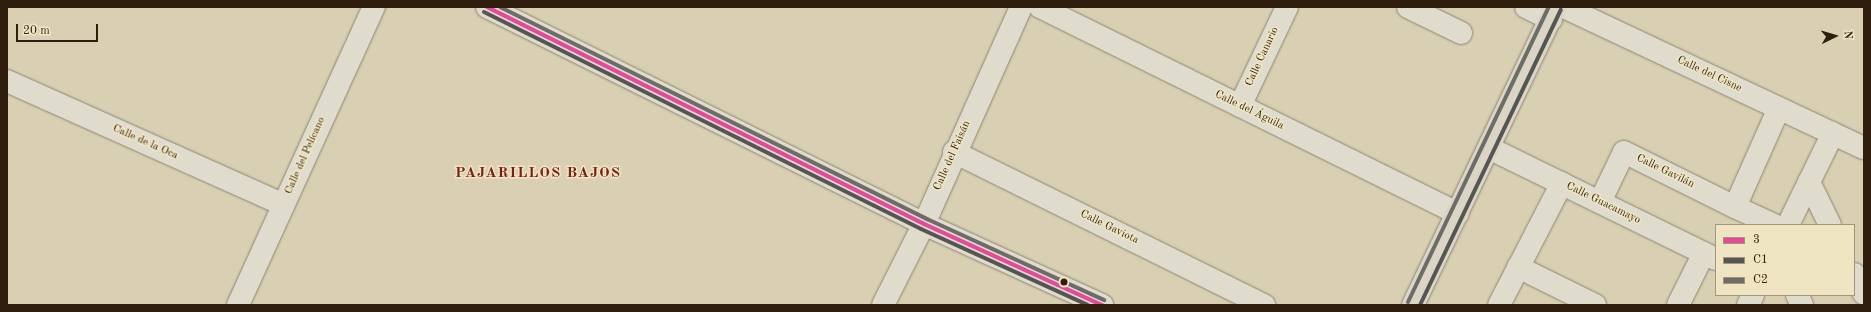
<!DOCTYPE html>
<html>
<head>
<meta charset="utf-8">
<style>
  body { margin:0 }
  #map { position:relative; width:1871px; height:312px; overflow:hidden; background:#d9cfb2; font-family:"Old Standard TT",serif }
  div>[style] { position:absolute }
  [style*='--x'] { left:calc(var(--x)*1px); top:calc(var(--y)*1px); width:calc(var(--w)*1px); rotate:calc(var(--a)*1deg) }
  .roads { filter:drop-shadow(0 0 1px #8d8574) drop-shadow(0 0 1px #8d8574) }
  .minor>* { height:22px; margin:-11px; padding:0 11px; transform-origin:11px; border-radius:11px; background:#e0dccd }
  .major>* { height:22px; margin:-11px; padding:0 11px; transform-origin:11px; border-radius:11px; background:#dbd5c5 }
  .bus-1>* { height:4px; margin:-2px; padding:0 2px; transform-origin:2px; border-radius:2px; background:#e4499c }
  .bus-2>* { height:4px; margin:-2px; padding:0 2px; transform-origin:2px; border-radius:2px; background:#555553 }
  .bus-3>* { height:4px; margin:-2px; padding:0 2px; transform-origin:2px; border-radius:2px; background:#6c6c69 }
  .dots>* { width:11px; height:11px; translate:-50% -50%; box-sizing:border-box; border:2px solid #f0e5c3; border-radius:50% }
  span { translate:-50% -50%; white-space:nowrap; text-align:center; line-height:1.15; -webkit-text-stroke:3px #f0e5c3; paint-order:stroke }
  .street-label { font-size:11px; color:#2f1e0e }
  .district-label { font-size:15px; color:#7a1f14; font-weight:700; letter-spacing:1px }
  .frame { position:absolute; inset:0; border:8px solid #2f1e0e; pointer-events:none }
  .legend { position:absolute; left:1715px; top:224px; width:140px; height:72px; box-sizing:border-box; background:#f0e5c3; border:1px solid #a3957b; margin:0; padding:5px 7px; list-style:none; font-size:12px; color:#2f1e0e }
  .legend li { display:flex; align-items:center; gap:8px; height:20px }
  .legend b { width:20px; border:1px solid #a3957b }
  .north { position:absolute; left:1815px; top:16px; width:40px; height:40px; -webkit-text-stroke:3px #f0e5c3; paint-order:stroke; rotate:85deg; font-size:11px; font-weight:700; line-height:16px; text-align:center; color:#2f1e0e }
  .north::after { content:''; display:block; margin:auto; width:14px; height:18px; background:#2f1e0e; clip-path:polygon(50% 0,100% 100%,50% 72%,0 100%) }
  .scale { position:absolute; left:16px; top:24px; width:82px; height:18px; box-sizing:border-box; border:2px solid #2f1e0e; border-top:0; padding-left:5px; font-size:12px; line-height:14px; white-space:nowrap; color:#2f1e0e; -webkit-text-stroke:3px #f0e5c3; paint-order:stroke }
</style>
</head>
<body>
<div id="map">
  <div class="roads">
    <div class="minor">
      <div style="--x:487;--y:7;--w:488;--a:26.4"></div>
      <div style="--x:924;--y:224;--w:196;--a:24.5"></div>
      <div style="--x:1040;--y:7;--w:466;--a:26.3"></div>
      <div style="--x:1408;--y:7;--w:59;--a:26.1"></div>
      <div style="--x:1526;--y:7;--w:28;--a:26"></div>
      <div style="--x:1564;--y:7;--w:331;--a:25.2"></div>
      <div style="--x:7;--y:81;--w:303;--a:24.1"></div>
      <div style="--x:1240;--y:106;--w:110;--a:-64.6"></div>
      <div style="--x:1491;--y:149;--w:250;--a:26.1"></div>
      <div style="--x:954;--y:152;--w:346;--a:26.3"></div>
      <div style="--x:1809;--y:182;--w:48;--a:64"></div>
      <div style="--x:1600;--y:202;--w:55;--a:-64.4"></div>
      <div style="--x:1624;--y:152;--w:124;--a:26.4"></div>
      <div style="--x:1735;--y:207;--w:108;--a:-66"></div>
      <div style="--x:1735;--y:207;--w:43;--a:24.8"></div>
      <div style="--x:1788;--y:225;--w:102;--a:-63.9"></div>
      <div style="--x:1518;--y:267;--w:86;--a:26.3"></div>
      <div style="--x:1854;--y:274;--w:22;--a:63"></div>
      <div style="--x:1797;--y:295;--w:11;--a:63"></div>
      <div style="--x:238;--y:305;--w:328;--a:-65.5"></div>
      <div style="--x:883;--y:305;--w:91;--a:-63.2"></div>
      <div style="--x:924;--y:224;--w:238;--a:-65.9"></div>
      <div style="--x:1499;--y:305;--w:137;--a:-62.7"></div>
      <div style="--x:1678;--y:305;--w:58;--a:-63.4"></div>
      <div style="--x:1748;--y:305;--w:11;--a:-63"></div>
    </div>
    <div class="major">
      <div style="--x:1413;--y:305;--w:331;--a:-64.4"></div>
    </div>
  </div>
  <div class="bus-1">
    <div style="--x:487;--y:7;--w:488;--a:26.4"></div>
    <div style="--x:924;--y:224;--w:196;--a:24.5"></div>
  </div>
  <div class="bus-2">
    <div style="--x:484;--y:12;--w:488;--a:26.4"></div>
    <div style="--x:921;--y:229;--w:183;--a:24.5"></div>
    <div style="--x:1420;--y:305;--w:327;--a:-64.5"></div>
  </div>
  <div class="bus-3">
    <div style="--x:500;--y:7;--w:477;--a:26.4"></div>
    <div style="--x:927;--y:219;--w:195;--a:24.6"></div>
    <div style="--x:1408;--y:302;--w:327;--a:-64.5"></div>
  </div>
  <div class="dots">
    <div style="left:1064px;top:282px;background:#2f1e0e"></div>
  </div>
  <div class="street-label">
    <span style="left:1263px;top:57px;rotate:-65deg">Calle Canario</span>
    <span style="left:1709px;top:75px;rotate:25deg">Calle del Cisne</span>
    <span style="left:1249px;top:111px;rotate:26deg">Calle del Águila</span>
    <span style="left:145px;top:143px;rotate:24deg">Calle de la Oca</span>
    <span style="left:306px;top:156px;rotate:-66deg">Calle del Pelícano</span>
    <span style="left:953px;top:156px;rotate:-66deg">Calle del Faisán</span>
    <span style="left:1665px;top:172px;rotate:26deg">Calle Gavilán</span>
    <span style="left:1603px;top:204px;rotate:26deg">Calle Guacamayo</span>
    <span style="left:1109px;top:228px;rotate:26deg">Calle Gaviota</span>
  </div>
  <div class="district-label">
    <span style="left:538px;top:174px">PAJARILLOS BAJOS</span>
  </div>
  <div class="frame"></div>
  <ul class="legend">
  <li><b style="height:5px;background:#e4499c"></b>3</li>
  <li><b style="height:5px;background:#555553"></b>C1</li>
  <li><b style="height:5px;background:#6c6c69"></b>C2</li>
  </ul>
  <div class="north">N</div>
  <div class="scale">20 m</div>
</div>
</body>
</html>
